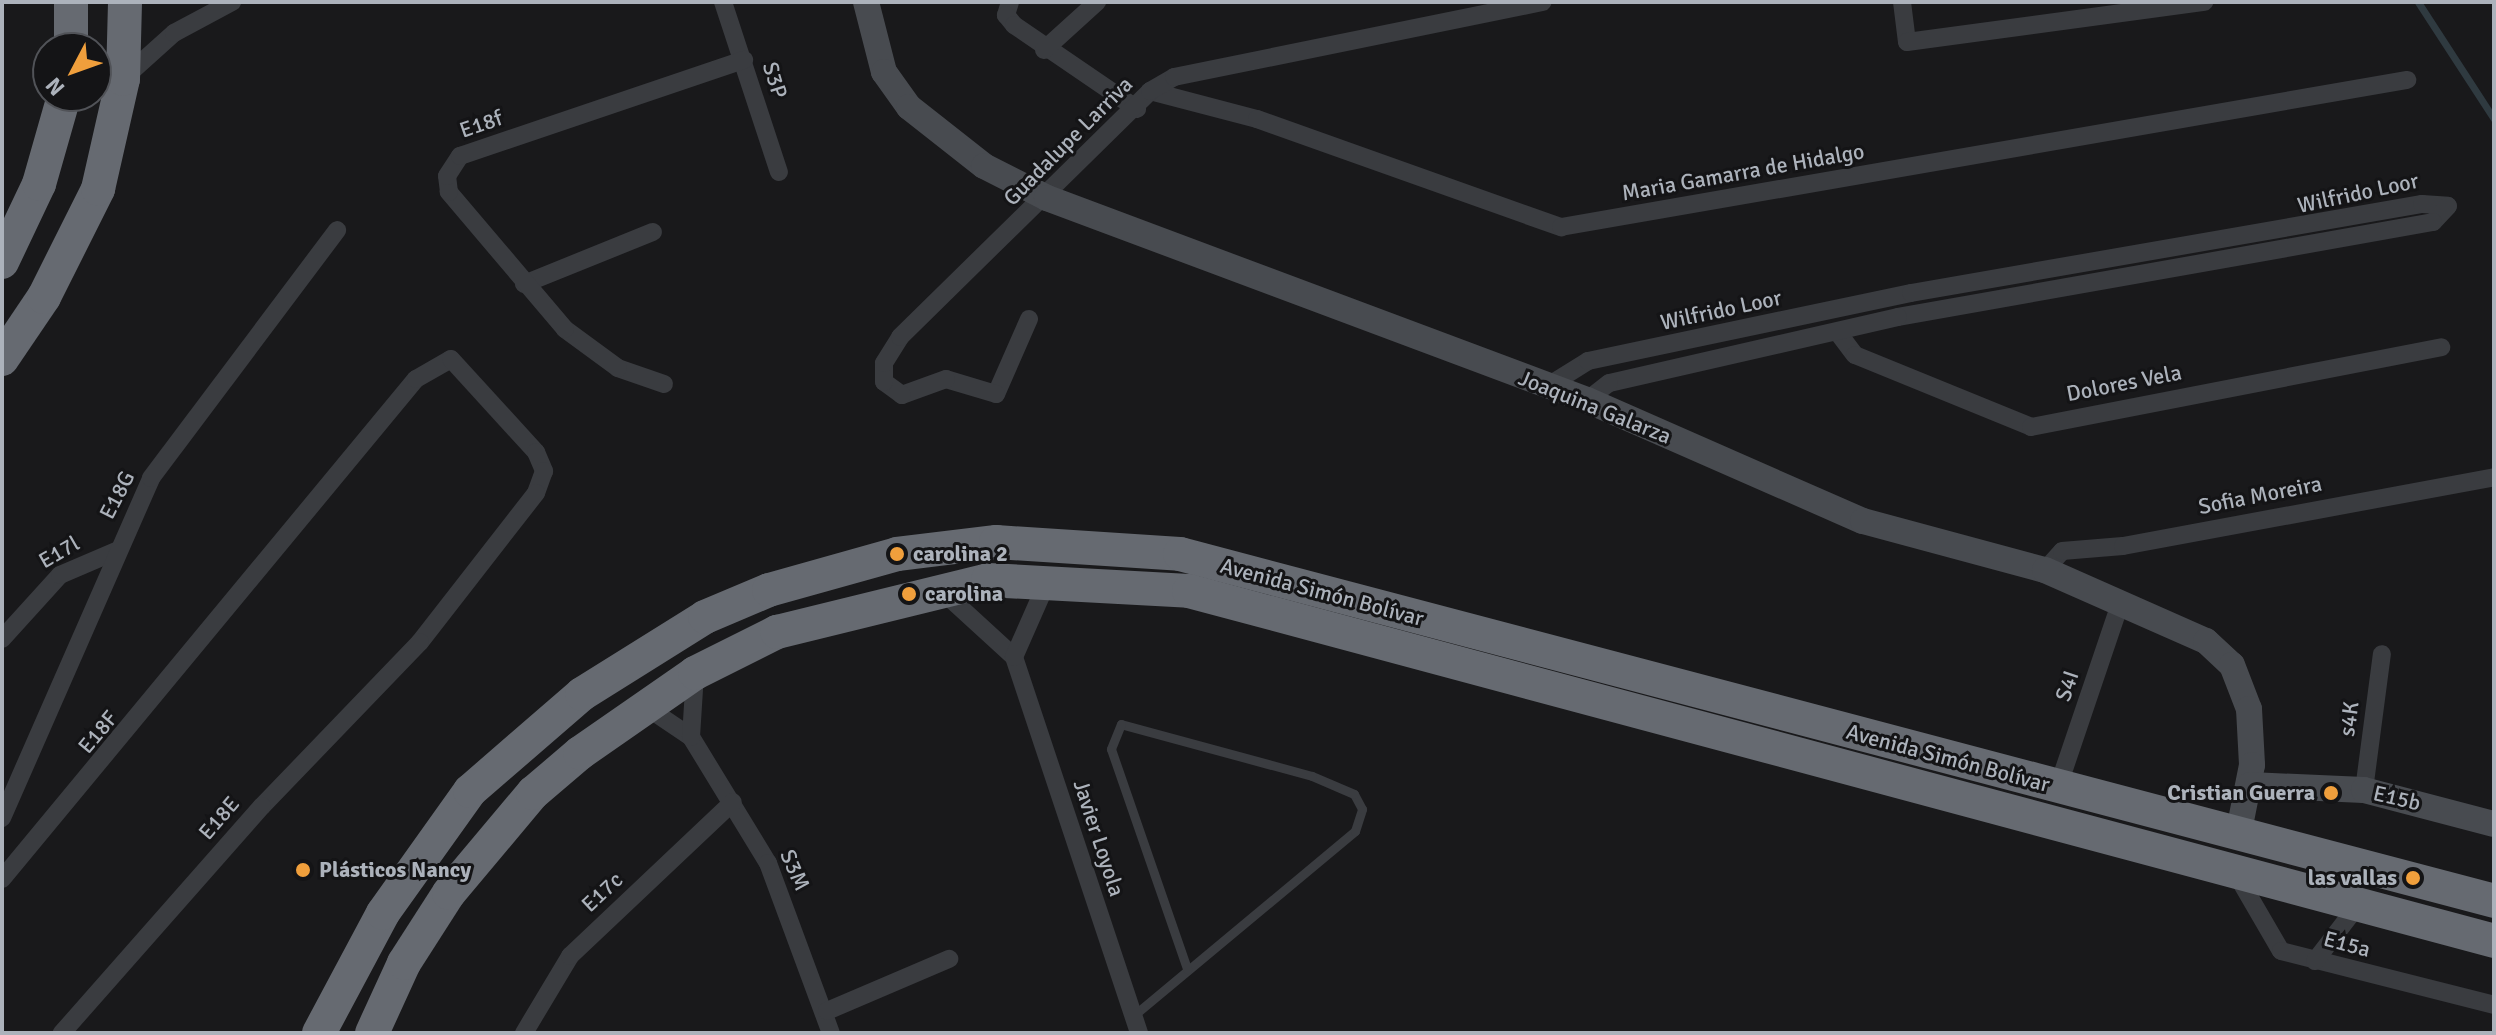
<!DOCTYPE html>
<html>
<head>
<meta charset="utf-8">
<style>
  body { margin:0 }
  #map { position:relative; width:2496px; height:1035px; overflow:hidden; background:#19191b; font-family:Signika,sans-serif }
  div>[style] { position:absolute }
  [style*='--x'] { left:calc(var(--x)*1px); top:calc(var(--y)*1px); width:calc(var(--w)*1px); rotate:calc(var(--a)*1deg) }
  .stream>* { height:7px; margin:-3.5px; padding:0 3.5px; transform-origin:3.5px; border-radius:3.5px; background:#2f3a40 }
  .lane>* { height:9px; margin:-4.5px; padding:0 4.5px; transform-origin:4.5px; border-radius:4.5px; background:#3a3c40 }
  .street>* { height:18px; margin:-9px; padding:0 9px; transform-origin:9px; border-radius:9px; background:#3a3c40 }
  .secondary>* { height:26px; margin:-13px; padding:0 13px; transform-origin:13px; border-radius:13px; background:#484b50 }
  .highway>* { height:34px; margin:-17px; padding:0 17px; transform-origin:17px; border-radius:17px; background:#666a71 }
  .dots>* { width:22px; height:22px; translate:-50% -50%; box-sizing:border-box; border:4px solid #141416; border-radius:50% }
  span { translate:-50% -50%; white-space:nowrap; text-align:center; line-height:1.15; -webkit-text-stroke:6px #141416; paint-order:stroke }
  .street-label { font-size:22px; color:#acb2bb }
  .poi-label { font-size:22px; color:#acb2bb; font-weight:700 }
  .left { translate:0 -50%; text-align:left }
  .right { translate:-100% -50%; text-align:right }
  .frame { position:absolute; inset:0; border:4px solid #acb2bb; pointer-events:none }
  .north { position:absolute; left:32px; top:32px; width:80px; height:80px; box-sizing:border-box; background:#141416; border:2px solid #515358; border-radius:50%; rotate:229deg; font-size:22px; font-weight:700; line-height:32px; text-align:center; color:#acb2bb }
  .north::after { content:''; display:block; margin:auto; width:28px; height:36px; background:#f09f3c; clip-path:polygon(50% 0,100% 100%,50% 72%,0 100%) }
</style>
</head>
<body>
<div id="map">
  <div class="stream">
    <div style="--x:2418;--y:2;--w:140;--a:57"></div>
  </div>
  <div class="lane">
    <div style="--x:1133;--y:1016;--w:289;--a:-39.8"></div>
    <div style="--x:1355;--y:831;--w:23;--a:-72"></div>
    <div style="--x:1362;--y:809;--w:17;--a:-118"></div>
    <div style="--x:1354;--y:794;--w:46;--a:-156.8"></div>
    <div style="--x:1312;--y:776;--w:198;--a:-164.8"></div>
    <div style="--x:1121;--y:724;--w:27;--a:112"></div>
    <div style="--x:1111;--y:749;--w:233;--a:70.9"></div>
  </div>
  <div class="street">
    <div style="--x:723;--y:2;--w:179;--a:71.8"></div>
    <div style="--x:1010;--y:2;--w:14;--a:107"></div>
    <div style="--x:1006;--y:15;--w:13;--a:51"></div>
    <div style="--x:1014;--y:25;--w:149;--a:34.3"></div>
    <div style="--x:1902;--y:2;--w:40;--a:82.9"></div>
    <div style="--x:1907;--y:42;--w:300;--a:-7.7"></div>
    <div style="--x:1044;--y:50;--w:72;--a:-42.2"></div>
    <div style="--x:125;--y:77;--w:66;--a:-41.9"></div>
    <div style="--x:174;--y:33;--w:66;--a:-28.1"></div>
    <div style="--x:1150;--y:91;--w:111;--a:14.7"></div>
    <div style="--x:1257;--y:119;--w:323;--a:19.6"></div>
    <div style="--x:1561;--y:227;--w:859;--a:-9.86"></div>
    <div style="--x:524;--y:284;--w:139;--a:-22"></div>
    <div style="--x:1029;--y:319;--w:82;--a:113.7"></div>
    <div style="--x:996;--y:394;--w:52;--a:-163.3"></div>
    <div style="--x:946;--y:379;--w:47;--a:160"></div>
    <div style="--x:902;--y:395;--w:22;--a:-144"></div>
    <div style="--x:884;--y:382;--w:19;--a:-90"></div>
    <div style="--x:884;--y:363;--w:31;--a:-58"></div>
    <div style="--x:900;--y:337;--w:351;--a:-44.5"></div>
    <div style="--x:1150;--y:91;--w:28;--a:-30"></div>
    <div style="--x:1174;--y:77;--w:376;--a:-11.5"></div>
    <div style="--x:1839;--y:334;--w:26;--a:53"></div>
    <div style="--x:1855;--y:355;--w:190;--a:22.2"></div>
    <div style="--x:2031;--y:427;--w:418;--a:-11"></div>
    <div style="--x:664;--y:384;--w:49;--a:-160.8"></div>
    <div style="--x:618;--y:368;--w:66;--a:-143.7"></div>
    <div style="--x:565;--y:329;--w:180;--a:-130.3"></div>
    <div style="--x:449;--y:192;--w:16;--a:-97"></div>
    <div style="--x:447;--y:176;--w:24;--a:-57"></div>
    <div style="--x:460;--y:156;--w:300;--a:-18.7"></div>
    <div style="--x:1548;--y:386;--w:47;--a:-32"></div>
    <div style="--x:1588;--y:361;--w:330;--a:-11.9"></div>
    <div style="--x:1911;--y:293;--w:519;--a:-9.88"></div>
    <div style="--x:2422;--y:204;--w:26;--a:4"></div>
    <div style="--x:2448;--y:206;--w:22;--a:133"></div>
    <div style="--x:2433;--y:222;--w:543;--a:169.93"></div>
    <div style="--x:1898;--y:317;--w:296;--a:167.1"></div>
    <div style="--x:1609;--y:383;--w:28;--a:142"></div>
    <div style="--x:2045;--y:570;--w:25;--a:-48"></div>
    <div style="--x:2062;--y:551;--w:61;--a:-4.7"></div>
    <div style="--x:2123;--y:546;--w:377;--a:-10.5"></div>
    <div style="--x:941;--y:590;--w:99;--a:42.5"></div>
    <div style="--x:1014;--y:657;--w:396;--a:71.6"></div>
    <div style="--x:2;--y:639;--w:86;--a:-47.8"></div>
    <div style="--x:60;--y:575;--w:61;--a:-23.2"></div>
    <div style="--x:1014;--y:657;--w:84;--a:-66.2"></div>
    <div style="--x:645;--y:706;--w:55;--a:34"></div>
    <div style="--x:691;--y:737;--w:148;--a:58.6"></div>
    <div style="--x:768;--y:863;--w:181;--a:69.7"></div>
    <div style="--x:691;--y:737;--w:64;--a:-86.4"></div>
    <div style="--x:2058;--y:787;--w:196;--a:-71.3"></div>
    <div style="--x:2364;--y:790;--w:137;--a:-82.5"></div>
    <div style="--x:2;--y:818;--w:371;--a:-66.3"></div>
    <div style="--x:151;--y:478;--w:310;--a:-53.1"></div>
    <div style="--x:2235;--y:872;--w:91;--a:59.8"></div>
    <div style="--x:2281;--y:951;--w:220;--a:14.2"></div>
    <div style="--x:2;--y:879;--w:649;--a:-50.38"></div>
    <div style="--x:416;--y:379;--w:40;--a:-29.7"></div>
    <div style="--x:451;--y:359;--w:126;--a:47.6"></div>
    <div style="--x:536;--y:452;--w:21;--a:67"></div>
    <div style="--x:544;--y:471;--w:23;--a:110"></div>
    <div style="--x:536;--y:493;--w:189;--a:127.9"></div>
    <div style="--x:420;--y:642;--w:228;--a:133.9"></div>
    <div style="--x:262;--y:806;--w:303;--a:131.4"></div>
    <div style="--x:2315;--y:961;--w:71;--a:-52.5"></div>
    <div style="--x:827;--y:1011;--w:133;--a:-23.1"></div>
    <div style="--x:524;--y:1033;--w:90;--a:-59.1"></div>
    <div style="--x:570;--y:956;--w:224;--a:-43.4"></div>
  </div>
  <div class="secondary">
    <div style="--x:866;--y:2;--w:72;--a:75.6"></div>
    <div style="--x:884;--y:72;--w:43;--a:54.5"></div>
    <div style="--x:909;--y:107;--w:95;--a:38.2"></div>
    <div style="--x:984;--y:166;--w:71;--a:26.9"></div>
    <div style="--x:1047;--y:198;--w:577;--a:20.51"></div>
    <div style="--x:1587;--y:400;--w:301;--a:23.7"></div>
    <div style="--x:1863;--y:521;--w:188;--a:15.1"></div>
    <div style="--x:2045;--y:570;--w:176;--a:23.8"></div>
    <div style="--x:2206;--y:641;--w:35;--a:43"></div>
    <div style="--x:2232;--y:665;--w:47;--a:68.9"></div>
    <div style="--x:2249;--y:709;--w:56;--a:86.9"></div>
    <div style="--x:2252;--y:765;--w:72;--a:101.2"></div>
    <div style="--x:2250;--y:785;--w:114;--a:2.5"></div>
    <div style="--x:2364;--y:790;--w:134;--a:14.7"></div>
  </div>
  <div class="highway">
    <div style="--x:71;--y:48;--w:46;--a:-90"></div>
    <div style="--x:2;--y:262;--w:86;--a:-64.6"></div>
    <div style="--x:39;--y:184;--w:91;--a:-74.1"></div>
    <div style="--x:2;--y:359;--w:75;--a:-55.9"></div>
    <div style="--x:44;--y:297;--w:121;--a:-63.4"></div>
    <div style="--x:98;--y:189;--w:113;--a:-77.2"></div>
    <div style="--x:123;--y:79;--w:77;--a:-88.5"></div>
    <div style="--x:319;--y:1033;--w:136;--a:-61.9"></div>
    <div style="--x:383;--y:913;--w:150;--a:-54.5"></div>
    <div style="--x:470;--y:791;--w:148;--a:-40.9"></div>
    <div style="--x:582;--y:694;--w:145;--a:-32"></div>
    <div style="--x:705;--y:617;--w:69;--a:-22.9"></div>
    <div style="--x:769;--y:590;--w:133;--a:-15.7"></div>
    <div style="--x:897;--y:554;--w:100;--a:-6.9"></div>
    <div style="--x:996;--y:542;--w:184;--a:3.7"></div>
    <div style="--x:1180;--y:554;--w:1359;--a:14.79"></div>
    <div style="--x:372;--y:1033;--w:77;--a:-65.4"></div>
    <div style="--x:404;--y:963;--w:83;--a:-57.3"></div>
    <div style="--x:449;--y:893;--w:131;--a:-50"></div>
    <div style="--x:533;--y:793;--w:62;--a:-40.4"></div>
    <div style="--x:580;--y:753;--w:140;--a:-34.8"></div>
    <div style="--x:695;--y:673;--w:92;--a:-26.6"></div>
    <div style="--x:777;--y:632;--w:217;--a:-13.8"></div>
    <div style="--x:988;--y:580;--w:201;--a:3.1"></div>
    <div style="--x:1189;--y:591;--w:1351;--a:15.01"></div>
  </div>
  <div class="dots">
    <div style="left:897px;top:554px;background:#f09f3c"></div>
    <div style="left:909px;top:594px;background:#f09f3c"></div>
    <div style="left:2331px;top:793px;background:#f09f3c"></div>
    <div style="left:303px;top:870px;background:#f09f3c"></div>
    <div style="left:2413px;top:878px;background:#f09f3c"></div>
  </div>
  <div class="street-label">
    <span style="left:775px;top:80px;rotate:73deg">S3P</span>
    <span style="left:481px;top:124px;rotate:-19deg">E18f</span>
    <span style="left:1068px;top:141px;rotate:-45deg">Guadalupe Larriva</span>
    <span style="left:1743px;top:172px;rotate:-10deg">Maria Gamarra de Hidalgo</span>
    <span style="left:2358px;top:193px;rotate:-12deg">Wilfrido Loor</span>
    <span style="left:1721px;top:310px;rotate:-12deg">Wilfrido Loor</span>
    <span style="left:2124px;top:383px;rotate:-11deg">Dolores Vela</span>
    <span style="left:1595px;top:407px;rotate:22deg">Joaquina Galarza</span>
    <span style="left:117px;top:495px;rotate:-63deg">E18G</span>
    <span style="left:2260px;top:495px;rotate:-11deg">Sofia Moreira</span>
    <span style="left:59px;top:552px;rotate:-30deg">E17l</span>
    <span style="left:1322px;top:592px;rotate:15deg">Avenida Simón Bolívar</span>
    <span style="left:2067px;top:686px;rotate:-71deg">S4I</span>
    <span style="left:2349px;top:719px;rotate:-82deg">s4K</span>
    <span style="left:98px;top:732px;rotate:-50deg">E18F</span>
    <span style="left:1948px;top:758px;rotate:15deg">Avenida Simón Bolívar</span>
    <span style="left:2397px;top:798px;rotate:13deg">E15b</span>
    <span style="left:219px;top:818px;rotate:-49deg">E18E</span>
    <span style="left:1099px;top:838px;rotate:72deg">Javier Loyola</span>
    <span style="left:795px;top:870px;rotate:66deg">S3M</span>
    <span style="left:602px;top:892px;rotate:-43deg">E17c</span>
    <span style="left:2347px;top:944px;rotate:15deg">E15a</span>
  </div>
  <div class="poi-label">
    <span class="left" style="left:913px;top:554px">carolina 2</span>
    <span class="left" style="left:925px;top:594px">carolina</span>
    <span class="right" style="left:2315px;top:793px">Cristian Guerra</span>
    <span class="left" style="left:319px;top:870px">Plásticos Nancy</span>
    <span class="right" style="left:2397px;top:878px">las vallas</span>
  </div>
  <div class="frame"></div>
  <div class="north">N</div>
</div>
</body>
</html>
